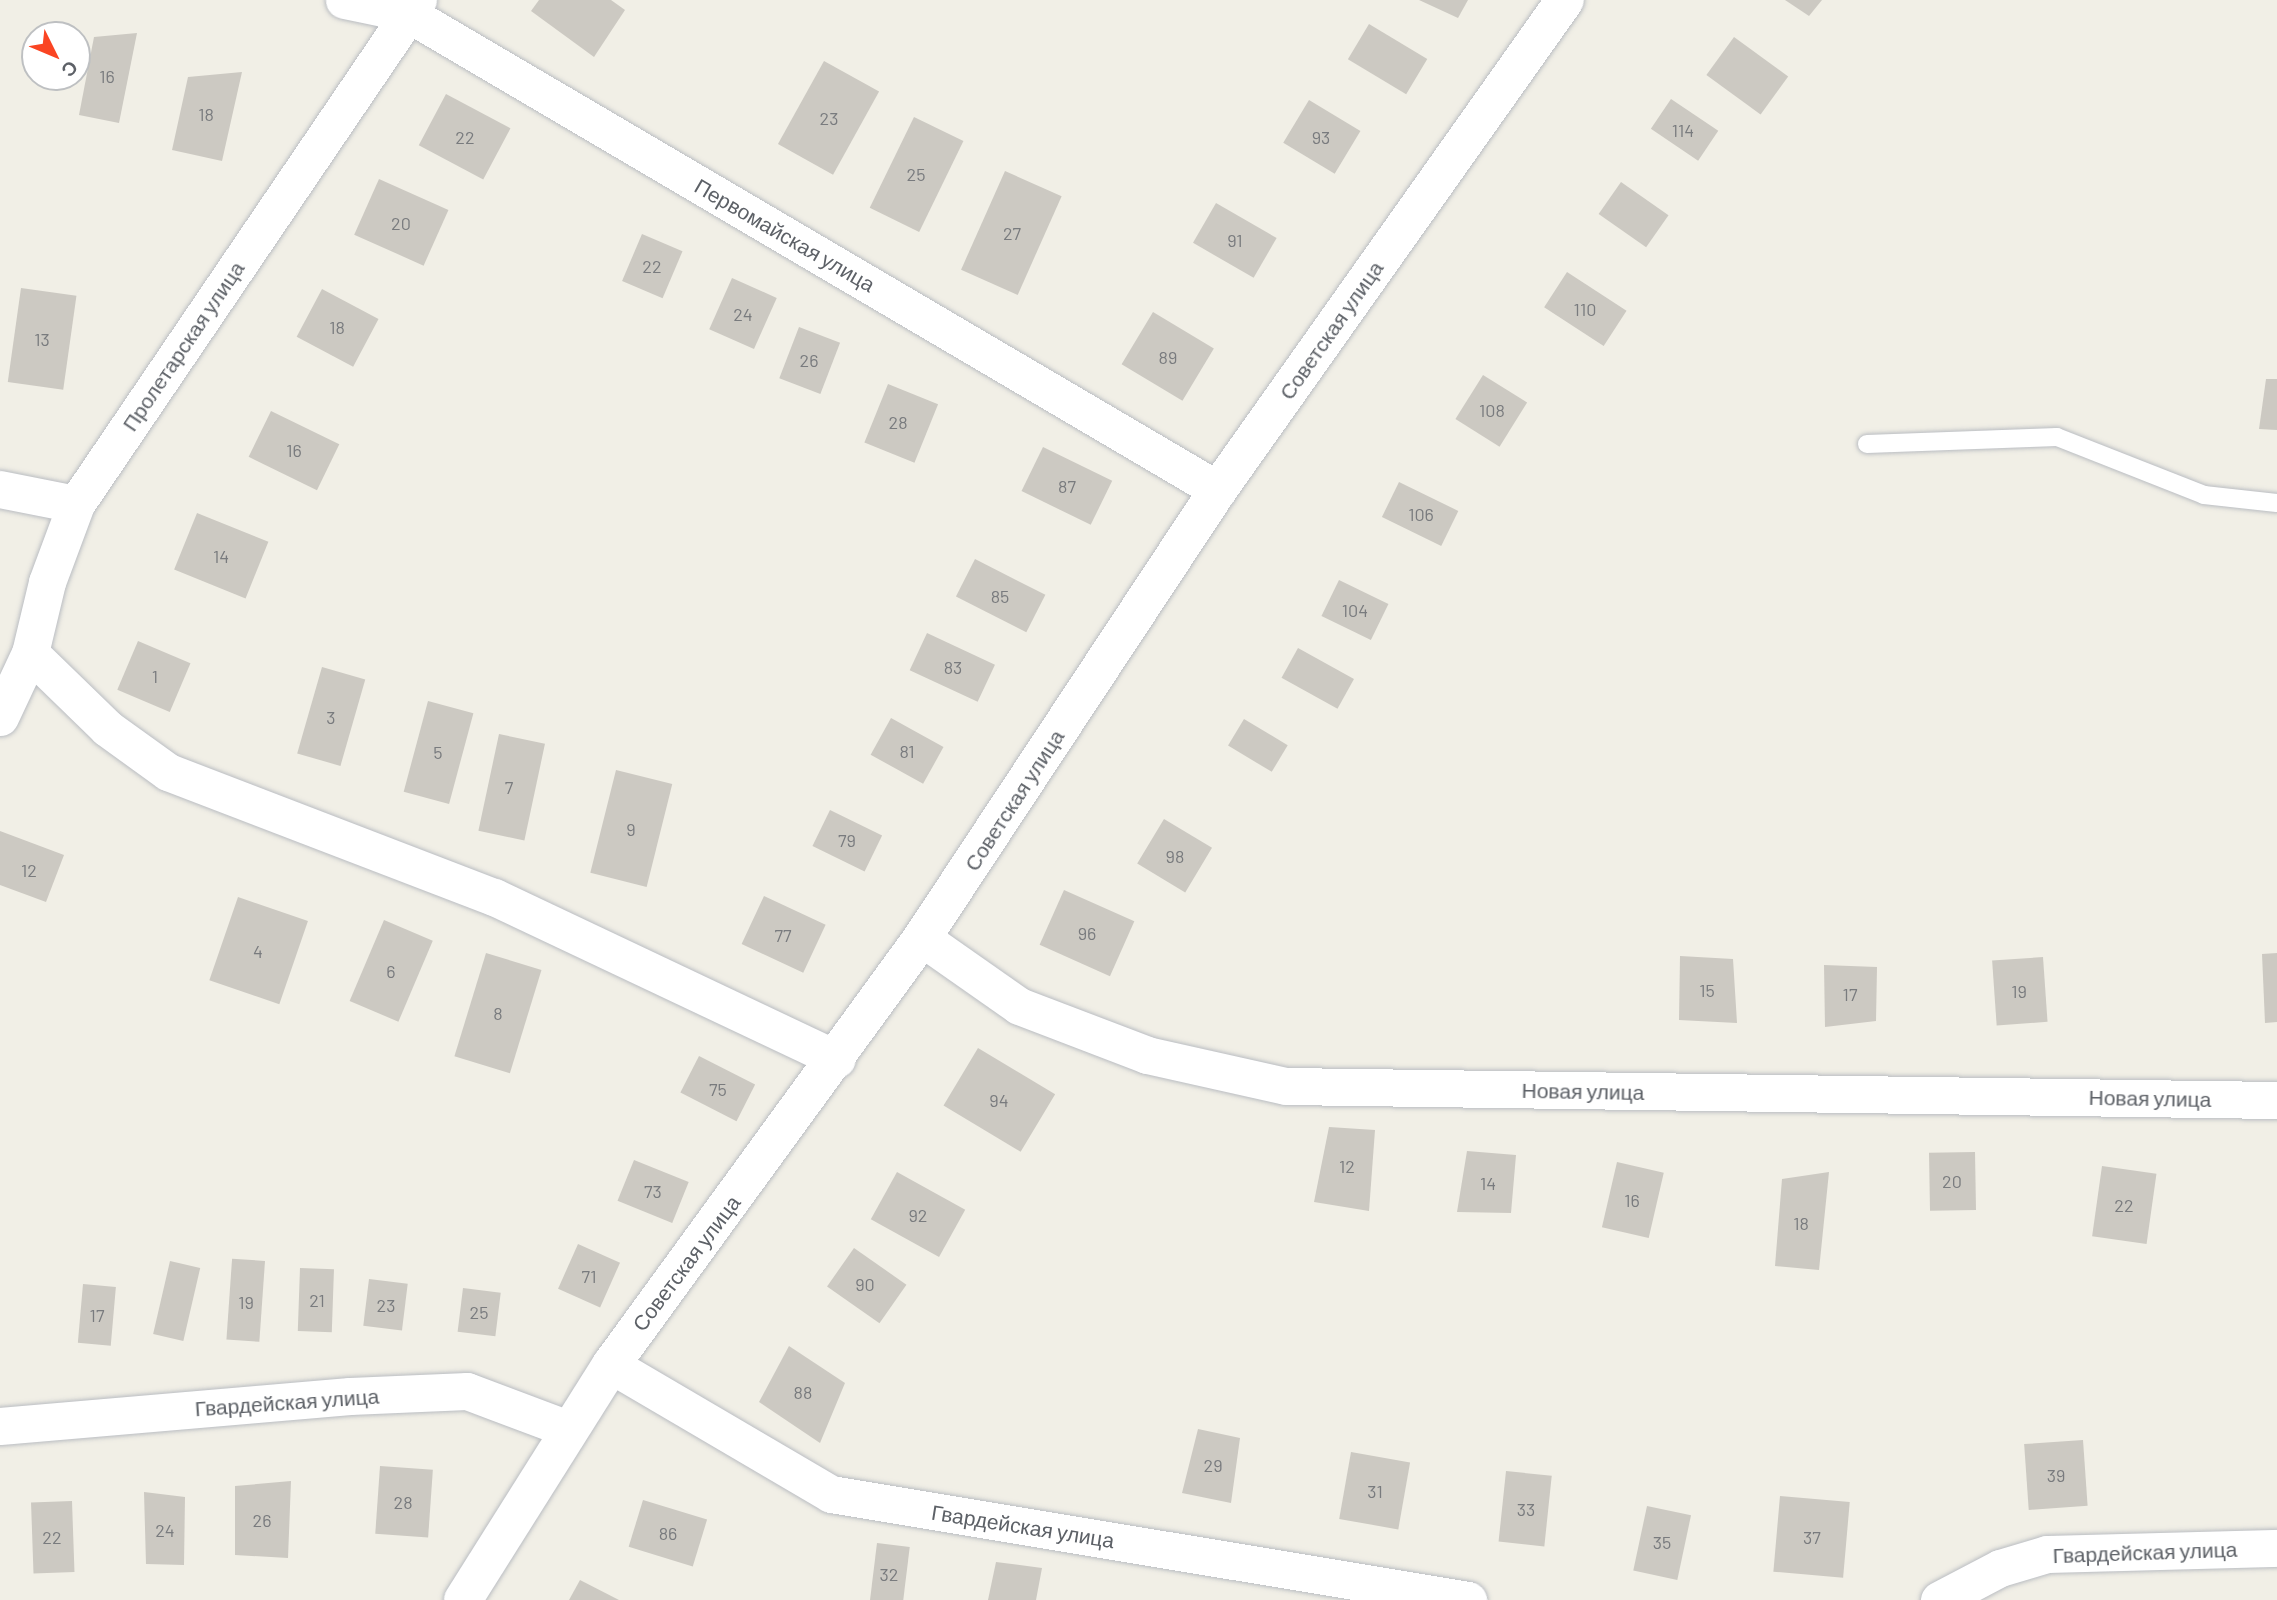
<!DOCTYPE html>
<html>
<head>
<meta charset="utf-8">
<style>
  body { margin:0 }
  #map { position:relative; width:2277px; height:1600px; overflow:hidden; background:#f1efe6; font-family:Barlow,sans-serif }
  div>[style] { position:absolute }
  [style*='--x'] { left:calc(var(--x)*1px); top:calc(var(--y)*1px); width:calc(var(--w)*1px); rotate:calc(var(--a)*1deg) }
  .building>* { inset:0; background:#ccc9c2; transform-origin:0 0 }
  .roads { filter:drop-shadow(0 0 2px #babdc2) drop-shadow(0 0 2px #babdc2) }
  .service>* { height:18px; margin:-9px; padding:0 9px; transform-origin:9px; border-radius:9px; background:#fff }
  .minor>* { height:37px; margin:-18.5px; padding:0 18.5px; transform-origin:18.5px; border-radius:18.5px; background:#fff }
  .tertiary>* { height:38px; margin:-19px; padding:0 19px; transform-origin:19px; border-radius:19px; background:#fff }
  span { translate:-50% -50%; white-space:nowrap; text-align:center; line-height:1.15; -webkit-text-stroke:5px #fff; paint-order:stroke }
  .number-label { font-size:18px; color:#797b7e }
  .number-label span { -webkit-text-stroke-width:0 }
  .street-label { font-size:21px; color:#5d6167 }
  .north { position:absolute; left:21px; top:21px; width:70px; height:70px; box-sizing:border-box; background:#fff; border:2px solid #bec0c2; border-radius:50%; rotate:133deg; font-size:19px; font-weight:700; line-height:28px; text-align:center; color:#5d6167 }
  .north::after { content:''; display:block; margin:auto; width:24px; height:32px; background:#fa4523; clip-path:polygon(50% 0,100% 100%,50% 72%,0 100%) }
</style>
</head>
<body>
<div id="map">
  <div class="building">
    <div style="clip-path:polygon(539px 0,611px 0,625px 10px,594px 57px,531px 11px)"></div>
    <div style="clip-path:polygon(1419px 0,1468px 0,1458px 18px)"></div>
    <div style="clip-path:polygon(1785px 0,1822px 0,1809px 16px)"></div>
    <div style="left:1369px;top:24px;width:68px;height:41px;rotate:31deg"></div>
    <div style="clip-path:polygon(137px 33px,119px 123px,79px 115px,94px 37px)"></div>
    <div style="left:1734px;top:37px;width:67px;height:47px;rotate:36deg"></div>
    <div style="left:824px;top:61px;width:63px;height:95px;rotate:29deg"></div>
    <div style="clip-path:polygon(242px 72px,222px 161px,172px 150px,188px 77px)"></div>
    <div style="left:446px;top:94px;width:73px;height:58px;rotate:28deg"></div>
    <div style="left:1671px;top:99px;width:57px;height:36px;rotate:34deg"></div>
    <div style="left:1309px;top:100px;width:60px;height:50px;rotate:31deg"></div>
    <div style="left:914px;top:117px;width:55px;height:101px;rotate:26deg"></div>
    <div style="left:1005px;top:171px;width:62px;height:108px;rotate:24deg"></div>
    <div style="left:379px;top:179px;width:76px;height:61px;rotate:24deg"></div>
    <div style="left:1621px;top:182px;width:58px;height:39px;rotate:35deg"></div>
    <div style="left:1216px;top:203px;width:70px;height:46px;rotate:30deg"></div>
    <div style="left:642px;top:234px;width:44px;height:51px;rotate:23deg"></div>
    <div style="left:1567px;top:272px;width:71px;height:42px;rotate:33deg"></div>
    <div style="left:732px;top:278px;width:49px;height:56px;rotate:24deg"></div>
    <div style="left:21px;top:288px;width:56px;height:95px;rotate:8deg"></div>
    <div style="left:322px;top:289px;width:64px;height:54px;rotate:28deg"></div>
    <div style="left:1153px;top:312px;width:71px;height:61px;rotate:31deg"></div>
    <div style="left:799px;top:327px;width:44px;height:55px;rotate:21deg"></div>
    <div style="left:1483px;top:375px;width:52px;height:52px;rotate:32deg"></div>
    <div style="clip-path:polygon(2266px 379px,2277px 379px,2277px 430px,2259px 429px)"></div>
    <div style="left:888px;top:384px;width:54px;height:63px;rotate:22deg"></div>
    <div style="left:271px;top:411px;width:76px;height:51px;rotate:26deg"></div>
    <div style="left:1043px;top:447px;width:77px;height:49px;rotate:26deg"></div>
    <div style="left:1399px;top:482px;width:66px;height:39px;rotate:26deg"></div>
    <div style="left:197px;top:513px;width:77px;height:61px;rotate:22deg"></div>
    <div style="left:975px;top:559px;width:79px;height:42px;rotate:27deg"></div>
    <div style="left:1339px;top:580px;width:55px;height:40px;rotate:26deg"></div>
    <div style="left:927px;top:633px;width:75px;height:41px;rotate:25deg"></div>
    <div style="left:138px;top:641px;width:57px;height:53px;rotate:23deg"></div>
    <div style="left:1298px;top:648px;width:64px;height:34px;rotate:29deg"></div>
    <div style="left:322px;top:667px;width:45px;height:90px;rotate:16deg"></div>
    <div style="left:428px;top:701px;width:47px;height:94px;rotate:15deg"></div>
    <div style="left:891px;top:718px;width:60px;height:42px;rotate:29deg"></div>
    <div style="left:1244px;top:719px;width:51px;height:31px;rotate:31deg"></div>
    <div style="left:499px;top:734px;width:47px;height:99px;rotate:12deg"></div>
    <div style="left:616px;top:770px;width:58px;height:106px;rotate:14deg"></div>
    <div style="left:830px;top:810px;width:58px;height:40px;rotate:26deg"></div>
    <div style="left:1164px;top:819px;width:56px;height:52px;rotate:31deg"></div>
    <div style="clip-path:polygon(0 831px,64px 855px,46px 902px,0 885px)"></div>
    <div style="left:1064px;top:890px;width:77px;height:60px;rotate:24deg"></div>
    <div style="left:764px;top:896px;width:68px;height:53px;rotate:25deg"></div>
    <div style="left:238px;top:897px;width:74px;height:88px;rotate:19deg"></div>
    <div style="left:384px;top:920px;width:53px;height:88px;rotate:23deg"></div>
    <div style="left:486px;top:953px;width:58px;height:108px;rotate:17deg"></div>
    <div style="clip-path:polygon(2277px 953px,2277px 1022px,2265px 1023px,2262px 954px)"></div>
    <div style="clip-path:polygon(1680px 956px,1733px 959px,1737px 1023px,1679px 1020px)"></div>
    <div style="left:2043px;top:957px;width:65px;height:51px;rotate:86deg"></div>
    <div style="clip-path:polygon(1824px 965px,1877px 967px,1876px 1021px,1825px 1027px)"></div>
    <div style="left:978px;top:1048px;width:90px;height:67px;rotate:31deg"></div>
    <div style="left:699px;top:1056px;width:63px;height:41px;rotate:27deg"></div>
    <div style="clip-path:polygon(1329px 1127px,1375px 1130px,1369px 1211px,1314px 1202px)"></div>
    <div style="clip-path:polygon(1467px 1151px,1516px 1155px,1511px 1213px,1457px 1212px)"></div>
    <div style="left:1975px;top:1152px;width:58px;height:46px;rotate:89deg"></div>
    <div style="left:634px;top:1160px;width:59px;height:44px;rotate:22deg"></div>
    <div style="left:1617px;top:1162px;width:48px;height:67px;rotate:13deg"></div>
    <div style="left:2102px;top:1166px;width:55px;height:71px;rotate:8deg"></div>
    <div style="left:897px;top:1172px;width:78px;height:54px;rotate:29deg"></div>
    <div style="clip-path:polygon(1829px 1172px,1819px 1270px,1775px 1266px,1782px 1179px)"></div>
    <div style="left:578px;top:1244px;width:46px;height:49px;rotate:24deg"></div>
    <div style="left:854px;top:1248px;width:64px;height:47px;rotate:35deg"></div>
    <div style="left:170px;top:1261px;width:31px;height:75px;rotate:13deg"></div>
    <div style="left:265px;top:1261px;width:81px;height:33px;rotate:94deg"></div>
    <div style="left:300px;top:1268px;width:34px;height:63px;rotate:2deg"></div>
    <div style="left:369px;top:1279px;width:39px;height:47px;rotate:7deg"></div>
    <div style="left:83px;top:1284px;width:33px;height:59px;rotate:5deg"></div>
    <div style="left:463px;top:1288px;width:38px;height:44px;rotate:7deg"></div>
    <div style="clip-path:polygon(789px 1346px,845px 1383px,820px 1443px,759px 1402px)"></div>
    <div style="clip-path:polygon(1198px 1429px,1240px 1438px,1231px 1503px,1182px 1493px)"></div>
    <div style="left:2083px;top:1440px;width:66px;height:59px;rotate:86deg"></div>
    <div style="left:1351px;top:1452px;width:60px;height:68px;rotate:10deg"></div>
    <div style="left:380px;top:1466px;width:53px;height:68px;rotate:4deg"></div>
    <div style="left:1506px;top:1471px;width:46px;height:71px;rotate:6deg"></div>
    <div style="clip-path:polygon(291px 1481px,288px 1558px,235px 1555px,235px 1486px)"></div>
    <div style="clip-path:polygon(144px 1492px,185px 1497px,184px 1565px,146px 1564px)"></div>
    <div style="left:1780px;top:1496px;width:70px;height:76px;rotate:5deg"></div>
    <div style="left:643px;top:1500px;width:67px;height:49px;rotate:17deg"></div>
    <div style="left:72px;top:1501px;width:71px;height:41px;rotate:88deg"></div>
    <div style="left:1647px;top:1506px;width:45px;height:66px;rotate:12deg"></div>
    <div style="left:877px;top:1543px;width:33px;height:58px;rotate:7deg"></div>
    <div style="clip-path:polygon(996px 1562px,1042px 1568px,1036px 1600px,988px 1600px)"></div>
    <div style="clip-path:polygon(580px 1580px,619px 1600px,569px 1600px)"></div>
  </div>
  <div class="roads">
    <div class="service">
      <div style="--x:1867;--y:444;--w:190;--a:-2.1"></div>
      <div style="--x:2057;--y:437;--w:158;--a:21.5"></div>
      <div style="--x:2204;--y:495;--w:73;--a:6.3"></div>
    </div>
    <div class="minor">
      <div style="--x:344;--y:0;--w:64;--a:11.7"></div>
      <div style="--x:407;--y:13;--w:941;--a:30.46"></div>
      <div style="--x:0;--y:489;--w:77;--a:11.2"></div>
      <div style="--x:30;--y:653;--w:107;--a:44.2"></div>
      <div style="--x:107;--y:728;--w:75;--a:35.8"></div>
      <div style="--x:168;--y:772;--w:349;--a:21"></div>
      <div style="--x:494;--y:897;--w:379;--a:25.3"></div>
      <div style="--x:0;--y:717;--w:71;--a:-64.9"></div>
      <div style="--x:30;--y:653;--w:73;--a:-76.5"></div>
      <div style="--x:47;--y:582;--w:83;--a:-69.6"></div>
      <div style="--x:76;--y:504;--w:609;--a:-55.84"></div>
      <div style="--x:922;--y:938;--w:118;--a:35"></div>
      <div style="--x:1019;--y:1006;--w:137;--a:20.9"></div>
      <div style="--x:1147;--y:1055;--w:142;--a:12.6"></div>
      <div style="--x:1286;--y:1086;--w:991;--a:0.81"></div>
      <div style="--x:611;--y:1365;--w:255;--a:30.4"></div>
      <div style="--x:831;--y:1494;--w:646;--a:9.45"></div>
      <div style="--x:0;--y:1426;--w:351;--a:-4.9"></div>
      <div style="--x:350;--y:1396;--w:117;--a:-2.4"></div>
      <div style="--x:467;--y:1391;--w:108;--a:20.6"></div>
      <div style="--x:1939;--y:1600;--w:69;--a:-27.7"></div>
      <div style="--x:2000;--y:1568;--w:49;--a:-16.6"></div>
      <div style="--x:2047;--y:1554;--w:230;--a:-1.5"></div>
    </div>
    <div class="tertiary">
      <div style="--x:463;--y:1600;--w:278;--a:-57.8"></div>
      <div style="--x:611;--y:1365;--w:528;--a:-53.93"></div>
      <div style="--x:922;--y:938;--w:537;--a:-56.55"></div>
      <div style="--x:1218;--y:490;--w:600;--a:-54.7"></div>
    </div>
  </div>
  <div class="number-label">
    <span style="left:107px;top:76px">16</span>
    <span style="left:206px;top:114px">18</span>
    <span style="left:829px;top:118px">23</span>
    <span style="left:1683px;top:130px">114</span>
    <span style="left:465px;top:137px">22</span>
    <span style="left:1321px;top:137px">93</span>
    <span style="left:916px;top:174px">25</span>
    <span style="left:401px;top:223px">20</span>
    <span style="left:1012px;top:233px">27</span>
    <span style="left:1235px;top:240px">91</span>
    <span style="left:652px;top:266px">22</span>
    <span style="left:1585px;top:309px">110</span>
    <span style="left:743px;top:314px">24</span>
    <span style="left:337px;top:327px">18</span>
    <span style="left:42px;top:339px">13</span>
    <span style="left:1168px;top:357px">89</span>
    <span style="left:809px;top:360px">26</span>
    <span style="left:1492px;top:410px">108</span>
    <span style="left:898px;top:422px">28</span>
    <span style="left:294px;top:450px">16</span>
    <span style="left:1067px;top:486px">87</span>
    <span style="left:1421px;top:514px">106</span>
    <span style="left:221px;top:556px">14</span>
    <span style="left:1000px;top:596px">85</span>
    <span style="left:1355px;top:610px">104</span>
    <span style="left:953px;top:667px">83</span>
    <span style="left:155px;top:676px">1</span>
    <span style="left:331px;top:717px">3</span>
    <span style="left:907px;top:751px">81</span>
    <span style="left:438px;top:752px">5</span>
    <span style="left:509px;top:787px">7</span>
    <span style="left:631px;top:829px">9</span>
    <span style="left:847px;top:840px">79</span>
    <span style="left:1175px;top:856px">98</span>
    <span style="left:29px;top:870px">12</span>
    <span style="left:1087px;top:933px">96</span>
    <span style="left:783px;top:935px">77</span>
    <span style="left:258px;top:951px">4</span>
    <span style="left:391px;top:971px">6</span>
    <span style="left:1707px;top:990px">15</span>
    <span style="left:2019px;top:991px">19</span>
    <span style="left:1850px;top:994px">17</span>
    <span style="left:498px;top:1013px">8</span>
    <span style="left:718px;top:1089px">75</span>
    <span style="left:999px;top:1100px">94</span>
    <span style="left:1347px;top:1166px">12</span>
    <span style="left:1952px;top:1181px">20</span>
    <span style="left:1488px;top:1183px">14</span>
    <span style="left:653px;top:1191px">73</span>
    <span style="left:1632px;top:1200px">16</span>
    <span style="left:2124px;top:1205px">22</span>
    <span style="left:918px;top:1215px">92</span>
    <span style="left:1801px;top:1223px">18</span>
    <span style="left:589px;top:1276px">71</span>
    <span style="left:865px;top:1284px">90</span>
    <span style="left:317px;top:1300px">21</span>
    <span style="left:246px;top:1302px">19</span>
    <span style="left:386px;top:1305px">23</span>
    <span style="left:479px;top:1312px">25</span>
    <span style="left:97px;top:1315px">17</span>
    <span style="left:803px;top:1392px">88</span>
    <span style="left:1213px;top:1465px">29</span>
    <span style="left:2056px;top:1475px">39</span>
    <span style="left:1375px;top:1491px">31</span>
    <span style="left:403px;top:1502px">28</span>
    <span style="left:1526px;top:1509px">33</span>
    <span style="left:262px;top:1520px">26</span>
    <span style="left:165px;top:1530px">24</span>
    <span style="left:668px;top:1533px">86</span>
    <span style="left:52px;top:1537px">22</span>
    <span style="left:1812px;top:1537px">37</span>
    <span style="left:1662px;top:1542px">35</span>
    <span style="left:889px;top:1574px">32</span>
  </div>
  <div class="street-label">
    <span style="left:785px;top:235px;rotate:30deg">Первомайская улица</span>
    <span style="left:1331px;top:330px;rotate:-55deg">Советская улица</span>
    <span style="left:183px;top:346px;rotate:-56deg">Пролетарская улица</span>
    <span style="left:1014px;top:800px;rotate:-57deg">Советская улица</span>
    <span style="left:1583px;top:1091px;rotate:1deg">Новая улица</span>
    <span style="left:2150px;top:1098px;rotate:1deg">Новая улица</span>
    <span style="left:686px;top:1263px;rotate:-53deg">Советская улица</span>
    <span style="left:287px;top:1402px;rotate:-4deg">Гвардейская улица</span>
    <span style="left:1023px;top:1526px;rotate:9deg">Гвардейская улица</span>
    <span style="left:2145px;top:1552px;rotate:-2deg">Гвардейская улица</span>
  </div>
  <div class="north">С</div>
</div>
</body>
</html>
